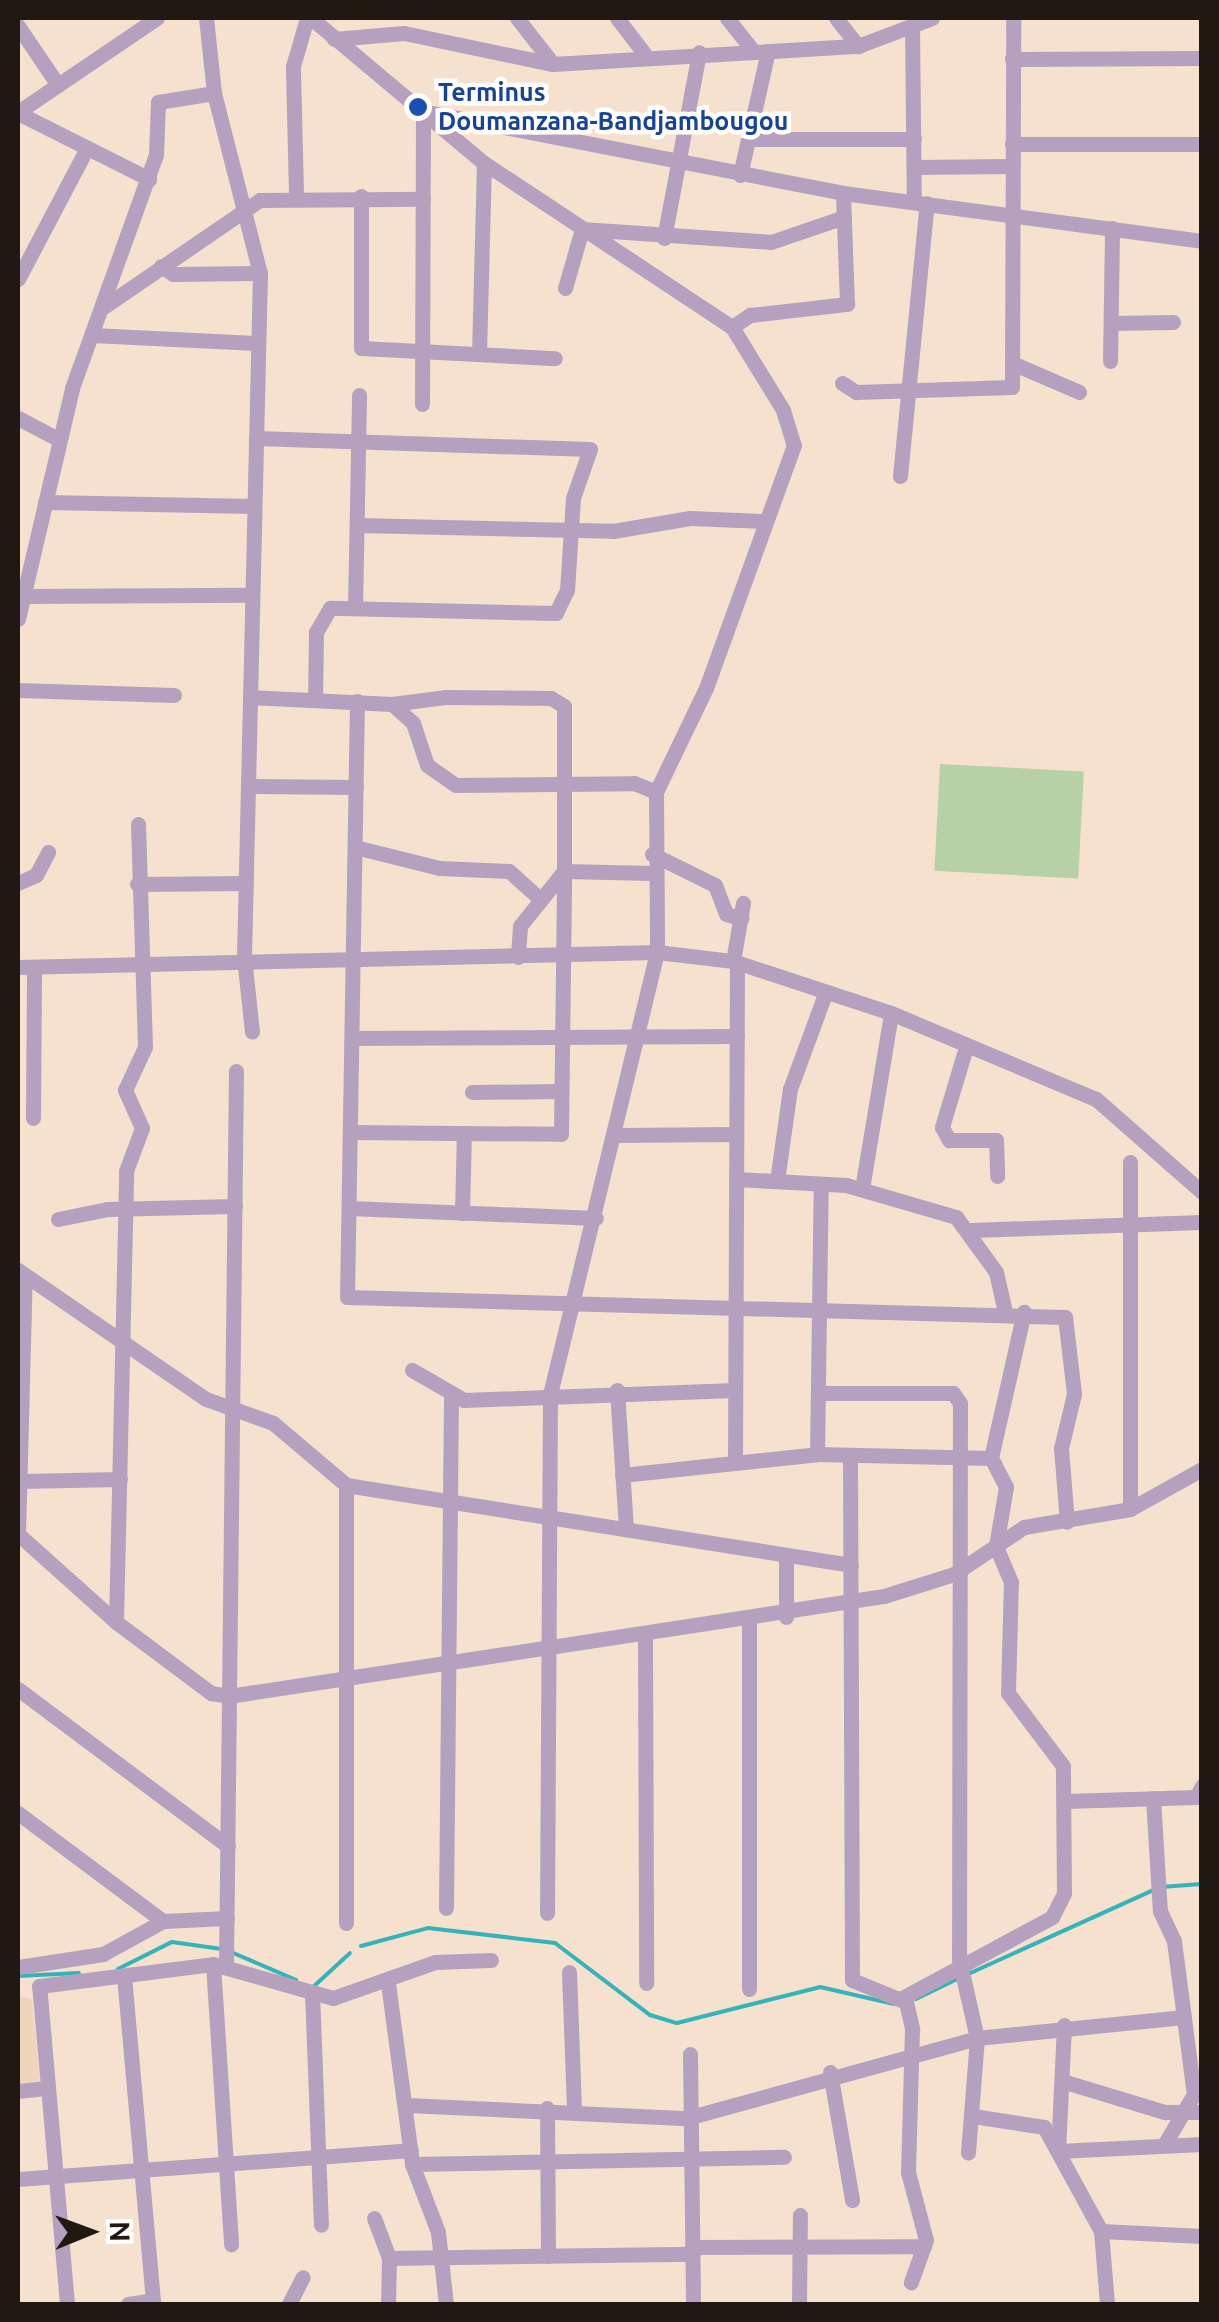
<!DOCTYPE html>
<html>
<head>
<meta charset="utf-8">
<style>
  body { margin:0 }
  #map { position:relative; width:1219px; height:2322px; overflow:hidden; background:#f6e1ce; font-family:Ubuntu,sans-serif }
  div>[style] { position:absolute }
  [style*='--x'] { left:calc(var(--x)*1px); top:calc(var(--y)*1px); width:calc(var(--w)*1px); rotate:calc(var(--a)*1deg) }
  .built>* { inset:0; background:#f0d5bd }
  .green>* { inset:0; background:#b6d1a5; transform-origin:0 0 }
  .stream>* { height:4px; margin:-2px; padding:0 2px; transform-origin:2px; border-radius:2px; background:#35b3ba }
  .minor>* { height:15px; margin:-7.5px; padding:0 7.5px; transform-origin:7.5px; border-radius:7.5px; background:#b5a1bf }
  .dots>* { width:28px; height:28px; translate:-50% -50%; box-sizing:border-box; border:5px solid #fff; border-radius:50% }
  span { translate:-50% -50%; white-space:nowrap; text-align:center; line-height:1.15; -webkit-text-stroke:9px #fff; paint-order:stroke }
  .transit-label { font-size:25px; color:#164399; font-weight:700 }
  .left { translate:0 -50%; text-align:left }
  .frame { position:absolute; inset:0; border:20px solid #201912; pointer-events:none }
  .north { position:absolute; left:40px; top:2182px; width:100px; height:100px; -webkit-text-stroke:8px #fff; paint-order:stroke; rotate:89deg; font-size:28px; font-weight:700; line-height:40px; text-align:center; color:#201912 }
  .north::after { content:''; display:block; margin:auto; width:35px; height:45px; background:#201912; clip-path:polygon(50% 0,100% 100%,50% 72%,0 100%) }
</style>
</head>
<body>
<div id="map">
  <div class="built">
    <div style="clip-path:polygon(18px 1996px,32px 1999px,40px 2084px,18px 2086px)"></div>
  </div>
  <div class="green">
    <div style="left:940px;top:764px;width:144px;height:107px;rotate:3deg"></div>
  </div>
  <div class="stream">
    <div style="--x:1161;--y:1887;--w:41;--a:-4.2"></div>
    <div style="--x:361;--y:1946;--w:69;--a:-15"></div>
    <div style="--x:428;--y:1928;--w:128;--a:6.7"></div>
    <div style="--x:555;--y:1943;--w:119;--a:37.2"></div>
    <div style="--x:650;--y:2015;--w:28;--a:17"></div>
    <div style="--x:677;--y:2023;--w:147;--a:-14.1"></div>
    <div style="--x:820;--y:1987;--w:76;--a:12.9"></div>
    <div style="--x:231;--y:1952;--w:71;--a:23.3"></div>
    <div style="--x:118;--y:1969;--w:60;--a:-26.6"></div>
    <div style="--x:172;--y:1942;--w:50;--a:8"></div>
    <div style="--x:966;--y:1975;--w:205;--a:-24.4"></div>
    <div style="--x:18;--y:1976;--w:61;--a:-2.8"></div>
    <div style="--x:313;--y:1987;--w:50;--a:-42.6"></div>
    <div style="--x:916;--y:1999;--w:46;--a:-26"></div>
  </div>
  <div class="minor">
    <div style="--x:206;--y:18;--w:75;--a:83.9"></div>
    <div style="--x:214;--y:93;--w:186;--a:75.7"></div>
    <div style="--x:260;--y:273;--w:684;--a:91.34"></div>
    <div style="--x:244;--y:957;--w:75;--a:83.9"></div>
    <div style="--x:311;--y:18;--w:226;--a:40"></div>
    <div style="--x:484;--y:163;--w:297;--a:33.5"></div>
    <div style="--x:732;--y:327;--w:97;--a:58.4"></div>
    <div style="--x:783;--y:410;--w:37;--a:73"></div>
    <div style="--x:794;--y:445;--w:258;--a:109.9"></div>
    <div style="--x:706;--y:688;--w:115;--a:115.7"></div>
    <div style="--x:656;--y:792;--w:160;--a:89.6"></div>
    <div style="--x:657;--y:952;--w:456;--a:103.6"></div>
    <div style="--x:550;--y:1395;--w:518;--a:90.33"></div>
    <div style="--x:517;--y:18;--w:58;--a:52"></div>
    <div style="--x:617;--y:18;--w:44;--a:52.4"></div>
    <div style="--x:727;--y:18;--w:43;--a:51.5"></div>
    <div style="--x:836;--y:18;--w:36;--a:52"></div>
    <div style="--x:912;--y:25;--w:177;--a:89.4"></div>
    <div style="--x:18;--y:26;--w:71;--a:55.9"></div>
    <div style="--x:334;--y:39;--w:70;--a:-4.9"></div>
    <div style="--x:404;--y:33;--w:152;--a:11.8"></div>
    <div style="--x:553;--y:64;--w:306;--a:-3.4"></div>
    <div style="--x:858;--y:46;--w:79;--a:-20.7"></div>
    <div style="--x:1012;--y:59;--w:190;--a:-0.3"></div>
    <div style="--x:18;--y:112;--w:168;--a:-34.1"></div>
    <div style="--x:427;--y:112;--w:424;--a:11"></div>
    <div style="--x:843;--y:193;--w:362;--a:7.6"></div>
    <div style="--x:18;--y:113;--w:147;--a:26.7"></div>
    <div style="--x:748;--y:139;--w:166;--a:0"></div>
    <div style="--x:1012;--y:144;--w:190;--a:0"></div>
    <div style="--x:914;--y:167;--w:98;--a:-0.6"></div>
    <div style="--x:740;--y:175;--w:127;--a:-77.3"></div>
    <div style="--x:296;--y:193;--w:127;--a:-91.4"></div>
    <div style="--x:293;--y:66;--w:50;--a:-73.7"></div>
    <div style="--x:361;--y:196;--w:152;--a:90"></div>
    <div style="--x:361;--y:348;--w:194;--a:3"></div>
    <div style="--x:664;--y:238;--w:189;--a:-79.3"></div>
    <div style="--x:161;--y:266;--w:14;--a:34"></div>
    <div style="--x:173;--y:274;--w:87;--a:-0.7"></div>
    <div style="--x:18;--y:279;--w:148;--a:-62.2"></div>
    <div style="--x:565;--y:288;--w:61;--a:-73.9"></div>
    <div style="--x:582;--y:229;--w:189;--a:3.9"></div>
    <div style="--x:771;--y:242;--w:77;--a:-18.9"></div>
    <div style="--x:102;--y:308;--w:191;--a:-34.4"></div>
    <div style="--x:260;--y:200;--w:163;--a:-0.4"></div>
    <div style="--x:1111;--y:323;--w:62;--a:-0.9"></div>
    <div style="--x:732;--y:327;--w:22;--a:-34"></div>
    <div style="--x:750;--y:315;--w:98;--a:-6.5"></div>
    <div style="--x:847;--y:304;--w:111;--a:-92.1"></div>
    <div style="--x:92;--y:335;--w:166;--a:2.8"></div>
    <div style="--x:479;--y:354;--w:191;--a:-88.5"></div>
    <div style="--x:1110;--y:361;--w:133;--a:-89.1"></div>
    <div style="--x:1012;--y:363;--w:73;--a:23.4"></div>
    <div style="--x:842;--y:383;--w:17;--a:33"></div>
    <div style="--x:856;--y:392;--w:156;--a:-1.8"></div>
    <div style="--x:1012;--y:387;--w:369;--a:-89.8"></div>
    <div style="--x:422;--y:404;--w:293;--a:-89.8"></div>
    <div style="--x:18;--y:418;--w:47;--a:27.6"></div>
    <div style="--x:256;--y:438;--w:334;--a:1.9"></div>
    <div style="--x:590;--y:449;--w:52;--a:109.1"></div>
    <div style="--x:573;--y:498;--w:92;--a:93.7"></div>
    <div style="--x:567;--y:590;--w:25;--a:116"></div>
    <div style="--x:556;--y:613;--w:226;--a:-178.7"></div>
    <div style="--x:330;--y:608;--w:28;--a:120"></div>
    <div style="--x:316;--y:632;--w:68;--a:90.8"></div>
    <div style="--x:900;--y:476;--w:274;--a:-84.4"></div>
    <div style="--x:45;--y:502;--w:209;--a:1.1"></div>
    <div style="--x:357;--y:525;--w:256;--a:1.3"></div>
    <div style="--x:613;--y:531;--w:78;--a:-9.6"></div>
    <div style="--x:690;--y:518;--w:74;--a:2.3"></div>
    <div style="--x:23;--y:596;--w:229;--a:-0.3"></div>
    <div style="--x:355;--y:608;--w:213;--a:-88.9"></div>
    <div style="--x:18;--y:619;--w:237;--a:-76.8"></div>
    <div style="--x:72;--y:388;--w:248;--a:-70.2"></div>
    <div style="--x:156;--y:155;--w:53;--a:-87.8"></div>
    <div style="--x:158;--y:102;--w:57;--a:-9.1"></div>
    <div style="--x:18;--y:690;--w:156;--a:1.8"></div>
    <div style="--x:250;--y:697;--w:142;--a:2.8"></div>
    <div style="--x:392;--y:704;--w:28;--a:42"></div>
    <div style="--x:413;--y:723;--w:44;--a:71.6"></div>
    <div style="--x:427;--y:765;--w:35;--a:35"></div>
    <div style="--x:456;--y:785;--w:178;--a:-0.6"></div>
    <div style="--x:634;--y:783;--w:24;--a:22"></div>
    <div style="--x:357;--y:701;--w:596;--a:90.96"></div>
    <div style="--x:347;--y:1297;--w:718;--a:1.6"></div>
    <div style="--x:1065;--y:1317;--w:78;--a:83.3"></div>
    <div style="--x:1074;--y:1394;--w:56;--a:103.5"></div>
    <div style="--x:1061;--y:1448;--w:74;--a:85.4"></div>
    <div style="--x:392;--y:704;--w:53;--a:-7.5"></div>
    <div style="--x:445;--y:697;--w:106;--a:0.5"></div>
    <div style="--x:551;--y:698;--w:15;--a:32"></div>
    <div style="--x:564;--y:706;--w:165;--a:90"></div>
    <div style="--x:564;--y:871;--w:70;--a:128.7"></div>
    <div style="--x:520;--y:926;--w:31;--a:94"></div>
    <div style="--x:248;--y:786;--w:108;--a:0.5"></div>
    <div style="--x:355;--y:847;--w:87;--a:14"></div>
    <div style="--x:439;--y:868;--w:70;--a:2.5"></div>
    <div style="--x:509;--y:871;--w:40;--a:42"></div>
    <div style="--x:652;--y:854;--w:70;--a:26.2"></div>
    <div style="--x:715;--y:885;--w:31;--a:69"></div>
    <div style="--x:726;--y:914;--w:16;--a:15"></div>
    <div style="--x:18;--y:883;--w:20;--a:-24"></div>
    <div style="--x:36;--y:875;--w:26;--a:-62"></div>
    <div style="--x:137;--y:884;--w:109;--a:-0.5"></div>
    <div style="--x:733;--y:961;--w:59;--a:-80.2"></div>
    <div style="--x:18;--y:967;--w:639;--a:-1.34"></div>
    <div style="--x:657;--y:952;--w:77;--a:6.8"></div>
    <div style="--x:733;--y:961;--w:166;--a:18.2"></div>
    <div style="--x:891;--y:1013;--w:222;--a:22.8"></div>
    <div style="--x:1096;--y:1099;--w:141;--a:41.3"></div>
    <div style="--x:352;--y:1038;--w:385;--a:-0.3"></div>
    <div style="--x:966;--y:1047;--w:84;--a:106.7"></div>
    <div style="--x:942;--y:1127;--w:15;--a:62"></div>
    <div style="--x:949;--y:1140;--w:47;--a:0"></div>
    <div style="--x:996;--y:1140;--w:36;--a:88"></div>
    <div style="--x:472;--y:1092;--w:89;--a:-0.6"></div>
    <div style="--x:33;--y:1118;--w:151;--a:-89.6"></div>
    <div style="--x:350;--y:1132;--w:211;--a:0.5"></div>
    <div style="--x:561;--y:1134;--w:263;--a:-89.3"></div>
    <div style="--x:564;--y:871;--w:88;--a:1.3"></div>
    <div style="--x:616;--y:1135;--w:120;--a:-0.5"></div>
    <div style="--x:736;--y:1179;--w:110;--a:3.1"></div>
    <div style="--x:846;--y:1185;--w:115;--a:16.2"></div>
    <div style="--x:956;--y:1217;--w:68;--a:54"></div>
    <div style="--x:996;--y:1272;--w:41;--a:77.3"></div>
    <div style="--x:777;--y:1181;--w:93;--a:-82"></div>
    <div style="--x:790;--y:1089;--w:101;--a:-69.8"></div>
    <div style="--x:862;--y:1189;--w:178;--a:-80.6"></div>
    <div style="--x:349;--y:1208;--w:247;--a:2.3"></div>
    <div style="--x:462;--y:1213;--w:80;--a:-88.6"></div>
    <div style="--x:58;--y:1219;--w:50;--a:-11.5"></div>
    <div style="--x:107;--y:1209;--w:128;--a:-1.3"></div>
    <div style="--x:971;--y:1230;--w:231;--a:-2"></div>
    <div style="--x:18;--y:1270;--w:228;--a:34.5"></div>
    <div style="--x:206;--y:1399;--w:71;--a:19.7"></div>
    <div style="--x:273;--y:1423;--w:96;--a:40.3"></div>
    <div style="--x:346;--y:1485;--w:511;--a:9"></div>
    <div style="--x:412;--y:1370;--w:60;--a:30"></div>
    <div style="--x:464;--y:1400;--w:271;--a:-2.1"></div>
    <div style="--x:617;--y:1390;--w:139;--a:86.3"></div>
    <div style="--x:818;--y:1393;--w:135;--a:0"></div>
    <div style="--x:953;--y:1393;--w:12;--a:55"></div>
    <div style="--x:960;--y:1403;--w:556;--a:90.1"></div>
    <div style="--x:959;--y:1959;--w:81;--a:77.2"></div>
    <div style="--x:977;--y:2038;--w:115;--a:94.5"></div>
    <div style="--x:817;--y:1454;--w:270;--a:-89.2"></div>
    <div style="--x:850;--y:1456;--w:524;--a:89.78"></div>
    <div style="--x:852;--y:1980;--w:58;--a:22.2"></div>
    <div style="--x:906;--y:2002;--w:28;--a:77"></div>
    <div style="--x:912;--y:2029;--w:143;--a:91.6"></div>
    <div style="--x:908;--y:2172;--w:70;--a:75.2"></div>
    <div style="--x:926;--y:2240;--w:45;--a:109.7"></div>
    <div style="--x:735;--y:1463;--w:501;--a:-89.77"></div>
    <div style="--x:622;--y:1475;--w:196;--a:-6.1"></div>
    <div style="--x:817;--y:1454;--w:174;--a:1.3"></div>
    <div style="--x:20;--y:1481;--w:100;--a:-1.1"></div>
    <div style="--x:346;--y:1485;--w:438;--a:90"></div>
    <div style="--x:1130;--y:1509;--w:347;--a:-90"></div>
    <div style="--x:18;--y:1534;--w:132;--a:41.9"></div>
    <div style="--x:116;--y:1622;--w:119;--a:36.8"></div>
    <div style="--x:211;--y:1693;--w:18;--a:9"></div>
    <div style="--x:229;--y:1696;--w:663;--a:-8.68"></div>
    <div style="--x:884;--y:1596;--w:73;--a:-17.4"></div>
    <div style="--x:954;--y:1574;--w:84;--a:-33.9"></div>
    <div style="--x:1024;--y:1527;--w:108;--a:-9.6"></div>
    <div style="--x:1130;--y:1509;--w:82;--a:-29.1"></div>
    <div style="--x:18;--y:1535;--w:260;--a:-88.5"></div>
    <div style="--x:786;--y:1555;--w:62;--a:90"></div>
    <div style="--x:116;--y:1622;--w:451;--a:-88.7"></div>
    <div style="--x:126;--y:1171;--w:46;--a:-69.6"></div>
    <div style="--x:142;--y:1128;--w:42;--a:-114.1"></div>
    <div style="--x:125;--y:1090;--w:47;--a:-65.1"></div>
    <div style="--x:145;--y:1047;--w:223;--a:-91.8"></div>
    <div style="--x:749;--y:1623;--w:366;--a:90"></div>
    <div style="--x:645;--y:1637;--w:346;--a:89.8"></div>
    <div style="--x:18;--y:1689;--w:262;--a:36.8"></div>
    <div style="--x:1153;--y:1798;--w:113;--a:86.5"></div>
    <div style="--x:1160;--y:1911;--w:33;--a:65"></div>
    <div style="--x:1174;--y:1941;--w:154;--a:82.6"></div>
    <div style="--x:1194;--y:2094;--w:59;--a:120.5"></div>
    <div style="--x:1065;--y:1801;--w:131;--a:-1.7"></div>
    <div style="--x:1196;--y:1797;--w:13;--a:-61"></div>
    <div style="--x:18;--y:1813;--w:181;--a:36.7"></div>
    <div style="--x:163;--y:1921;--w:64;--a:-2.7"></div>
    <div style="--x:446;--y:1908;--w:509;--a:-89.44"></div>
    <div style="--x:213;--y:1964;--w:281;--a:86.3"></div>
    <div style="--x:226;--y:1965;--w:894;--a:-89.36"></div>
    <div style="--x:18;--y:1967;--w:86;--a:-8.7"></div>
    <div style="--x:103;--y:1954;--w:68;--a:-28.8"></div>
    <div style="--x:569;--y:1972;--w:138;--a:87.9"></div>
    <div style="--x:124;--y:1976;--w:329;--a:84.9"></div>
    <div style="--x:388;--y:1983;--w:183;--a:82.4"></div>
    <div style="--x:412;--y:2164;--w:73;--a:69.1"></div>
    <div style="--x:438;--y:2232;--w:72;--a:83.7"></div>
    <div style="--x:312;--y:1992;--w:233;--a:87.8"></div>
    <div style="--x:900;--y:1999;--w:173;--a:-28.3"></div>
    <div style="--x:1052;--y:1917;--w:27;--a:-63"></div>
    <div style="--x:1064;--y:1893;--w:127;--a:-90.5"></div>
    <div style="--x:1063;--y:1766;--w:91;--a:-127"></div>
    <div style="--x:1008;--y:1693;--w:111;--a:-88.5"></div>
    <div style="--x:1011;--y:1582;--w:39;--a:-113"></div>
    <div style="--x:996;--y:1546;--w:60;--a:-80.4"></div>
    <div style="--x:1006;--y:1487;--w:33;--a:-117"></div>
    <div style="--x:991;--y:1458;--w:150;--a:-77.3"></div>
    <div style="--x:1064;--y:2025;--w:126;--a:92.7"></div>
    <div style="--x:1058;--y:2151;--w:144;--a:-2.8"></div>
    <div style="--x:690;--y:2054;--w:250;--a:89.3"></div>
    <div style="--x:830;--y:2072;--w:130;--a:80.2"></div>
    <div style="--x:1062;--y:2081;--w:108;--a:16.8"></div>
    <div style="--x:1165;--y:2112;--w:37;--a:0"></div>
    <div style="--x:18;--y:2091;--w:30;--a:-6"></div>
    <div style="--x:407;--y:2105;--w:280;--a:2.7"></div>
    <div style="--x:687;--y:2118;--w:301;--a:-15.4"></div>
    <div style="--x:977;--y:2038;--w:208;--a:-5.8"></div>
    <div style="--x:547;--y:2108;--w:148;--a:89.6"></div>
    <div style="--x:973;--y:2116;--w:72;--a:8.8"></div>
    <div style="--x:1044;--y:2127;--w:119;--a:61.3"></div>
    <div style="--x:1101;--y:2231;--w:73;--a:85.3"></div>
    <div style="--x:412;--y:2164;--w:372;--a:-1.1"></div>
    <div style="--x:18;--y:2179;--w:394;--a:-4.2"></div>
    <div style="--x:374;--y:2218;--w:43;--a:69.4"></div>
    <div style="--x:389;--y:2258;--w:46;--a:91.2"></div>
    <div style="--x:1101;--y:2231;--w:101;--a:2.8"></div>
    <div style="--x:692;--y:2247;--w:232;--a:-0.2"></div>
    <div style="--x:389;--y:2258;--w:304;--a:-0.8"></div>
    <div style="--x:67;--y:2304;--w:319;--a:-95"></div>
    <div style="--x:39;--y:1986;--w:175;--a:-7.2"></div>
    <div style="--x:213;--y:1964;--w:125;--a:15.8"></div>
    <div style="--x:333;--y:1998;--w:108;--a:-19.4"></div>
    <div style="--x:435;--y:1962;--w:56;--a:-2"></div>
    <div style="--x:128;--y:2304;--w:25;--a:-9"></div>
    <div style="--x:289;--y:2304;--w:30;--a:-63"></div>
    <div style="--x:799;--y:2304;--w:89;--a:-89.4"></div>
  </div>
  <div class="dots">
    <div style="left:418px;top:107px;background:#1a4fb4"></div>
  </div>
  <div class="transit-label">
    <span class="left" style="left:438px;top:107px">Terminus<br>Doumanzana-Bandjambougou</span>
  </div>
  <div class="frame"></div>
  <div class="north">N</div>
</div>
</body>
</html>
